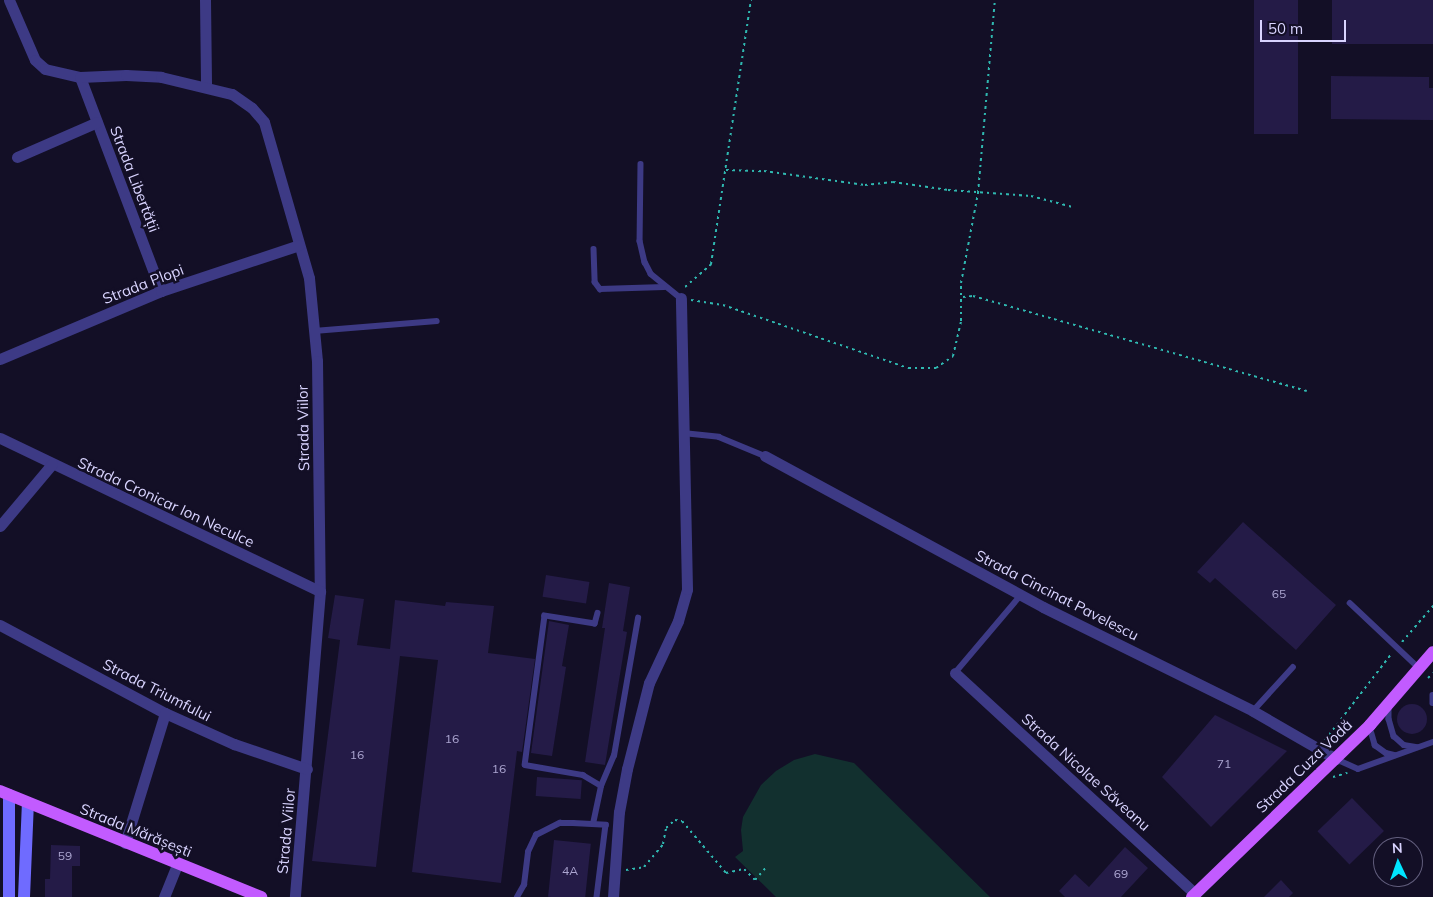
<!DOCTYPE html>
<html>
<head>
<meta charset="utf-8">
<style>
  body { margin:0 }
  #map { position:relative; width:1433px; height:897px; overflow:hidden; background:#130f26; font-family:Mulish,sans-serif }
  div>[style] { position:absolute }
  [style*='--x'] { left:calc(var(--x)*1px); top:calc(var(--y)*1px); width:calc(var(--w)*1px); rotate:calc(var(--a)*1deg) }
  .green>* { inset:0; background:#12302f }
  .building>* { inset:0; background:#241b47; transform-origin:0 0 }
  .round { border-radius:50% }
  .path>* { height:2px; margin-top:-1px; transform-origin:0; background:repeating-linear-gradient(90deg,#2fb8b0 0 2.5px,transparent 0 6.5px) }
  .lane>* { height:5.5px; margin:-2.75px; padding:0 2.75px; transform-origin:2.75px; border-radius:2.75px; background:#3d3a85 }
  .street>* { height:11px; margin:-5.5px; padding:0 5.5px; transform-origin:5.5px; border-radius:5.5px; background:#3d3a85 }
  .secondary>* { height:12px; margin:-6px; padding:0 6px; transform-origin:6px; border-radius:6px; background:#6f6bff }
  .primary>* { height:12px; margin:-6px; padding:0 6px; transform-origin:6px; border-radius:6px; background:#c25bff }
  span { translate:-50% -50%; white-space:nowrap; text-align:center; line-height:1.15; -webkit-text-stroke:5px #130f26; paint-order:stroke }
  .number-label { font-size:12px; color:#aca6d1 }
  .number-label span { -webkit-text-stroke-width:0 }
  .street-label { font-size:15px; color:#d9d4ff }
  .north { position:absolute; left:1373px; top:837px; width:50px; height:50px; box-sizing:border-box; background:#130f26; border:1px solid #625e7d; border-radius:50%; rotate:357deg; font-size:14px; font-weight:700; line-height:20px; text-align:center; color:#d9d4ff }
  .north::after { content:''; display:block; margin:auto; width:18px; height:22px; background:#00e5ff; clip-path:polygon(50% 0,100% 100%,50% 72%,0 100%) }
  .scale { position:absolute; left:1260px; top:20px; width:86px; height:22px; box-sizing:border-box; border:2px solid #d9d4ff; border-top:0; padding-left:6px; font-size:15px; line-height:18px; white-space:nowrap; color:#d9d4ff; -webkit-text-stroke:4px #130f26; paint-order:stroke }
</style>
</head>
<body>
<div id="map">
  <div class="green">
    <div style="clip-path:polygon(815px 754px,854px 763px,990px 897px,776px 897px,735px 857px,743px 851px,741px 830px,743px 817px,761px 785px,776px 771px,794px 760px)"></div>
  </div>
  <div class="building">
    <div style="left:1254px;top:0;width:44px;height:134px"></div>
    <div style="left:1332px;top:0;width:101px;height:44px"></div>
    <div style="clip-path:polygon(1331px 76px,1429px 77px,1429px 88px,1433px 88px,1433px 120px,1331px 119px)"></div>
    <div style="clip-path:polygon(1243px 522px,1336px 605px,1296px 650px,1215px 578px,1210px 583px,1197px 572px)"></div>
    <div style="left:546px;top:575px;width:44px;height:22px;rotate:9deg"></div>
    <div style="clip-path:polygon(609px 583px,630px 587px,623px 631px,627px 632px,605px 765px,585px 762px,605px 628px,602px 628px)"></div>
    <div style="clip-path:polygon(335px 595px,364px 599px,357px 645px,390px 649px,395px 600px,445px 606px,446px 602px,494px 606px,488px 653px,535px 659px,522px 752px,517px 751px,501px 883px,412px 872px,438px 660px,400px 656px,376px 867px,312px 861px,340px 640px,328px 638px)"></div>
    <div style="clip-path:polygon(549px 621px,569px 625px,562px 666px,566px 667px,552px 756px,531px 753px)"></div>
    <div class="round" style="left:1397px;top:704px;width:30px;height:30px"></div>
    <div style="clip-path:polygon(1215px 715px,1287px 751px,1211px 827px,1162px 777px)"></div>
    <div style="left:537px;top:777px;width:45px;height:19px;rotate:4deg"></div>
    <div style="left:1352px;top:798px;width:46px;height:48px;rotate:46deg"></div>
    <div style="left:554px;top:840px;width:37px;height:57px;rotate:6deg"></div>
    <div style="clip-path:polygon(51px 845px,80px 846px,80px 866px,72px 866px,72px 897px,45px 897px,45px 879px,50px 879px)"></div>
    <div style="clip-path:polygon(1125px 847px,1148px 868px,1121px 897px,1065px 897px,1059px 891px,1075px 874px,1089px 887px)"></div>
    <div style="clip-path:polygon(1281px 880px,1293px 893px,1289px 897px,1264px 897px)"></div>
  </div>
  <div class="path">
    <div style="--x:726;--y:170;--w:38;--a:2"></div>
    <div style="--x:764;--y:171;--w:102;--a:7.9"></div>
    <div style="--x:865;--y:185;--w:28;--a:-6"></div>
    <div style="--x:893;--y:182;--w:56;--a:8.3"></div>
    <div style="--x:948;--y:190;--w:83;--a:4.1"></div>
    <div style="--x:1031;--y:196;--w:43;--a:14.7"></div>
    <div style="--x:685;--y:287;--w:35;--a:-41"></div>
    <div style="--x:711;--y:264;--w:267;--a:-81.4"></div>
    <div style="--x:963;--y:297;--w:10;--a:-6"></div>
    <div style="--x:973;--y:296;--w:347;--a:15.9"></div>
    <div style="--x:691;--y:300;--w:32;--a:9"></div>
    <div style="--x:723;--y:305;--w:195;--a:18.8"></div>
    <div style="--x:908;--y:368;--w:28;--a:0"></div>
    <div style="--x:936;--y:368;--w:21;--a:-35"></div>
    <div style="--x:953;--y:356;--w:36;--a:-77"></div>
    <div style="--x:961;--y:321;--w:38;--a:-90"></div>
    <div style="--x:961;--y:283;--w:92;--a:-79.3"></div>
    <div style="--x:978;--y:193;--w:194;--a:-85"></div>
    <div style="--x:1402;--y:642;--w:48;--a:-49.3"></div>
    <div style="--x:1428;--y:678;--w:7;--a:-45"></div>
    <div style="--x:1325;--y:740;--w:110;--a:-52.4"></div>
    <div style="--x:1333;--y:777;--w:15;--a:-16"></div>
    <div style="--x:626;--y:870;--w:18;--a:-9"></div>
    <div style="--x:644;--y:867;--w:30;--a:-50"></div>
    <div style="--x:663;--y:844;--w:16;--a:-79"></div>
    <div style="--x:666;--y:828;--w:12;--a:-42"></div>
    <div style="--x:675;--y:820;--w:7;--a:8"></div>
    <div style="--x:682;--y:821;--w:68;--a:49.8"></div>
    <div style="--x:726;--y:873;--w:18;--a:-13"></div>
    <div style="--x:744;--y:869;--w:16;--a:45"></div>
    <div style="--x:755;--y:880;--w:18;--a:-49"></div>
  </div>
  <div class="lane">
    <div style="--x:641;--y:164;--w:77;--a:90.7"></div>
    <div style="--x:640;--y:241;--w:22;--a:77"></div>
    <div style="--x:645;--y:262;--w:13;--a:63"></div>
    <div style="--x:651;--y:274;--w:38;--a:39"></div>
    <div style="--x:594;--y:249;--w:33;--a:88"></div>
    <div style="--x:595;--y:282;--w:9;--a:54"></div>
    <div style="--x:600;--y:289;--w:64;--a:-1.8"></div>
    <div style="--x:314;--y:331;--w:123;--a:-4.6"></div>
    <div style="--x:683;--y:433;--w:36;--a:6"></div>
    <div style="--x:719;--y:437;--w:50;--a:22.4"></div>
    <div style="--x:1350;--y:603;--w:95;--a:43.3"></div>
    <div style="--x:598;--y:613;--w:11;--a:105"></div>
    <div style="--x:595;--y:624;--w:51;--a:-170.9"></div>
    <div style="--x:545;--y:616;--w:150;--a:97.6"></div>
    <div style="--x:525;--y:765;--w:59;--a:9.8"></div>
    <div style="--x:583;--y:775;--w:21;--a:31"></div>
    <div style="--x:955;--y:673;--w:102;--a:-49.8"></div>
    <div style="--x:1433;--y:695;--w:8;--a:90"></div>
    <div style="--x:1389;--y:707;--w:12;--a:90"></div>
    <div style="--x:1389;--y:719;--w:18;--a:74"></div>
    <div style="--x:1394;--y:736;--w:13;--a:42"></div>
    <div style="--x:1404;--y:745;--w:13;--a:9"></div>
    <div style="--x:1253;--y:711;--w:59;--a:-47.7"></div>
    <div style="--x:1370;--y:727;--w:19;--a:74"></div>
    <div style="--x:1375;--y:745;--w:14;--a:36"></div>
    <div style="--x:1386;--y:753;--w:9;--a:13"></div>
    <div style="--x:1336;--y:759;--w:24;--a:24"></div>
    <div style="--x:1358;--y:769;--w:80;--a:-19.8"></div>
    <div style="--x:593;--y:824;--w:39;--a:-78"></div>
    <div style="--x:601;--y:786;--w:33;--a:-67"></div>
    <div style="--x:614;--y:756;--w:140;--a:-80.1"></div>
    <div style="--x:517;--y:897;--w:14;--a:-60"></div>
    <div style="--x:524;--y:885;--w:33;--a:-83"></div>
    <div style="--x:528;--y:852;--w:19;--a:-65"></div>
    <div style="--x:536;--y:835;--w:27;--a:-27"></div>
    <div style="--x:560;--y:823;--w:13;--a:0"></div>
    <div style="--x:573;--y:823;--w:33;--a:3"></div>
    <div style="--x:606;--y:825;--w:73;--a:97.1"></div>
  </div>
  <div class="street">
    <div style="--x:9;--y:0;--w:65;--a:66.6"></div>
    <div style="--x:35;--y:60;--w:13;--a:42"></div>
    <div style="--x:45;--y:69;--w:36;--a:13"></div>
    <div style="--x:80;--y:77;--w:229;--a:69.3"></div>
    <div style="--x:205;--y:0;--w:87;--a:89.3"></div>
    <div style="--x:80;--y:77;--w:46;--a:-2.5"></div>
    <div style="--x:126;--y:75;--w:35;--a:3"></div>
    <div style="--x:161;--y:77;--w:73;--a:13.5"></div>
    <div style="--x:232;--y:94;--w:24;--a:35"></div>
    <div style="--x:252;--y:108;--w:18;--a:49"></div>
    <div style="--x:264;--y:122;--w:162;--a:73.9"></div>
    <div style="--x:309;--y:278;--w:83;--a:84.5"></div>
    <div style="--x:317;--y:361;--w:230;--a:89.3"></div>
    <div style="--x:320;--y:591;--w:307;--a:94.7"></div>
    <div style="--x:17;--y:157;--w:87;--a:-23.6"></div>
    <div style="--x:0;--y:359;--w:175;--a:-22.9"></div>
    <div style="--x:161;--y:291;--w:145;--a:-18.4"></div>
    <div style="--x:0;--y:438;--w:355;--a:25.6"></div>
    <div style="--x:765;--y:456;--w:316;--a:28.5"></div>
    <div style="--x:1043;--y:607;--w:234;--a:26.3"></div>
    <div style="--x:1253;--y:711;--w:96;--a:30"></div>
    <div style="--x:0;--y:526;--w:81;--a:-50"></div>
    <div style="--x:0;--y:625;--w:187;--a:28.1"></div>
    <div style="--x:165;--y:713;--w:76;--a:24.2"></div>
    <div style="--x:234;--y:744;--w:77;--a:18.9"></div>
    <div style="--x:955;--y:673;--w:326;--a:42.6"></div>
    <div style="--x:125;--y:843;--w:136;--a:-72.9"></div>
    <div style="--x:164;--y:897;--w:35;--a:-68"></div>
    <div style="--x:613;--y:897;--w:85;--a:-86"></div>
    <div style="--x:619;--y:812;--w:44;--a:-79.5"></div>
    <div style="--x:627;--y:769;--w:89;--a:-75.7"></div>
    <div style="--x:649;--y:683;--w:68;--a:-64.9"></div>
    <div style="--x:678;--y:621;--w:33;--a:-74"></div>
    <div style="--x:687;--y:589;--w:291;--a:-91.2"></div>
  </div>
  <div class="secondary">
    <div style="--x:9;--y:795;--w:102;--a:90"></div>
    <div style="--x:24;--y:897;--w:94;--a:-87.6"></div>
  </div>
  <div class="primary">
    <div style="--x:0;--y:791;--w:282;--a:22.1"></div>
    <div style="--x:1192;--y:897;--w:248;--a:-44"></div>
    <div style="--x:1370;--y:725;--w:96;--a:-49.2"></div>
  </div>
  <div class="number-label">
    <span style="left:1279px;top:594px">65</span>
    <span style="left:452px;top:739px">16</span>
    <span style="left:357px;top:755px">16</span>
    <span style="left:1224px;top:764px">71</span>
    <span style="left:499px;top:769px">16</span>
    <span style="left:65px;top:856px">59</span>
    <span style="left:570px;top:871px">4A</span>
    <span style="left:1121px;top:874px">69</span>
  </div>
  <div class="street-label">
    <span style="left:135px;top:179px;rotate:69deg">Strada Libertății</span>
    <span style="left:143px;top:284px;rotate:-21deg">Strada Plopi</span>
    <span style="left:303px;top:428px;rotate:-91deg">Strada Viilor</span>
    <span style="left:166px;top:502px;rotate:25deg">Strada Cronicar Ion Neculce</span>
    <span style="left:1057px;top:595px;rotate:27deg">Strada Cincinat Pavelescu</span>
    <span style="left:157px;top:690px;rotate:27deg">Strada Triumfului</span>
    <span style="left:1304px;top:766px;rotate:-44deg">Strada Cuza Vodă</span>
    <span style="left:1086px;top:772px;rotate:42deg">Strada Nicolae Săveanu</span>
    <span style="left:136px;top:830px;rotate:22deg">Strada Mărășești</span>
    <span style="left:286px;top:831px;rotate:-85deg">Strada Viilor</span>
  </div>
  <div class="north">N</div>
  <div class="scale">50 m</div>
</div>
</body>
</html>
